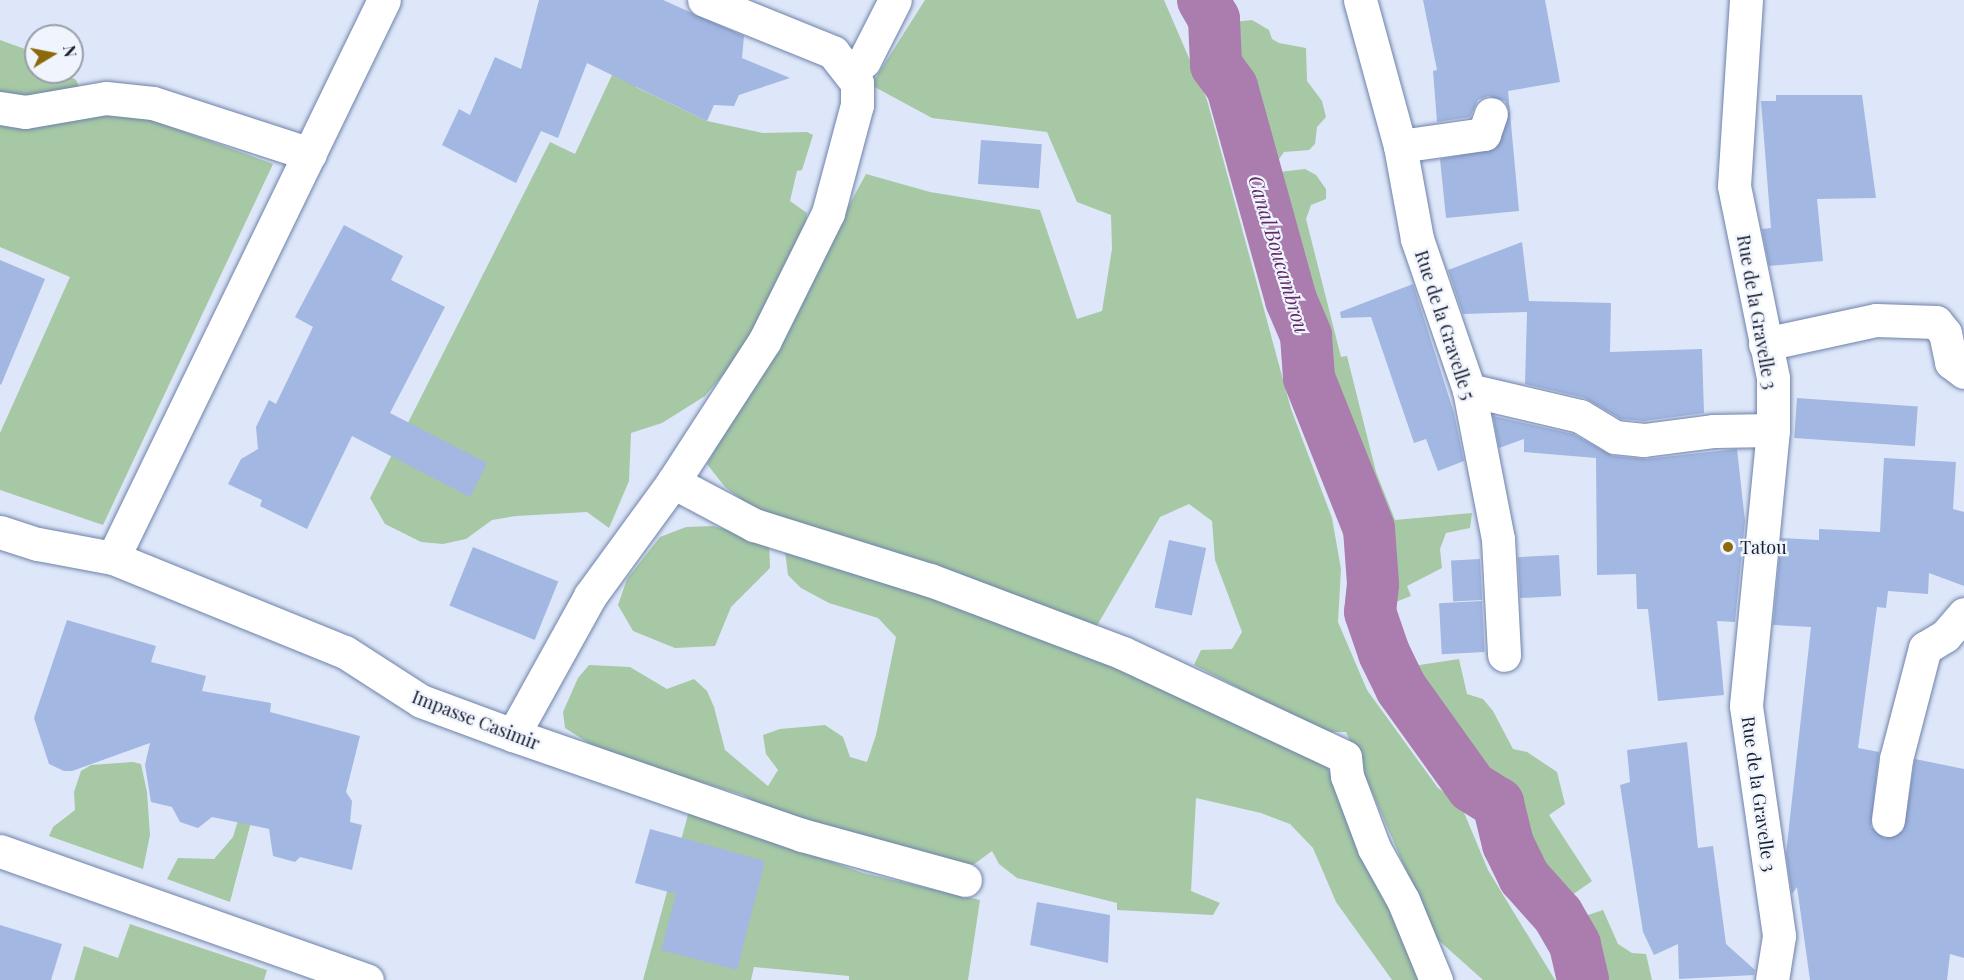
<!DOCTYPE html>
<html>
<head>
<meta charset="utf-8">
<style>
  body { margin:0 }
  #map { position:relative; width:1964px; height:980px; overflow:hidden; background:#dee7f9; font-family:"Playfair Display",serif }
  div>[style] { position:absolute }
  [style*='--x'] { left:calc(var(--x)*1px); top:calc(var(--y)*1px); width:calc(var(--w)*1px); rotate:calc(var(--a)*1deg) }
  .green>* { inset:0; background:#a6c8a5 }
  .canal>* { height:52px; margin:-26px; padding:0 26px; transform-origin:26px; border-radius:26px; background:#ab7daf }
  .building>* { inset:0; background:#a2b7e1; transform-origin:0 0 }
  .roads { filter:drop-shadow(0 0 2px #6e82aa) drop-shadow(0 0 2px #6e82aa) }
  .street>* { height:33px; margin:-16.5px; padding:0 16.5px; transform-origin:16.5px; border-radius:16.5px; background:#fff }
  .dots>* { width:16px; height:16px; translate:-50% -50%; box-sizing:border-box; border:3px solid #f0f4fd; border-radius:50% }
  span { translate:-50% -50%; white-space:nowrap; text-align:center; line-height:1.15; -webkit-text-stroke:4.5px #f0f4fd; paint-order:stroke }
  .street-label { font-size:18px; color:#161d2d }
  .poi-label { font-size:18px; color:#161d2d }
  .left { translate:0 -50%; text-align:left }
  .water-label { font-size:20px; color:#612866; font-style:italic }
  .north { position:absolute; left:24px; top:24px; width:60px; height:60px; box-sizing:border-box; background:#f0f4fd; border:2px solid #999eaa; border-radius:50%; rotate:80deg; font-size:16px; font-weight:700; line-height:24px; text-align:center; color:#161d2d }
  .north::after { content:''; display:block; margin:auto; width:21px; height:27px; background:#8d690b; clip-path:polygon(50% 0,100% 100%,50% 72%,0 100%) }
</style>
</head>
<body>
<div id="map">
  <div class="green">
    <div style="clip-path:polygon(618px 0,670px 3px,636px 87px,707px 121px,763px 133px,807px 132px,813px 135px,802px 170px,797px 171px,790px 201px,807px 213px,805px 226px,750px 343px,705px 396px,662px 423px,631px 433px,629px 481px,609px 528px,587px 512px,516px 516px,492px 520px,466px 539px,443px 544px,421px 542px,385px 524px,370px 498px,550px 142px,575px 154px,613px 73px)"></div>
    <div style="clip-path:polygon(925px 0,1164px 0,1207px 100px,1291px 409px,1332px 518px,1341px 569px,1338px 622px,1367px 690px,1438px 788px,1460px 803px,1488px 870px,1555px 980px,1483px 980px,1435px 937px,1346px 732px,1324px 732px,1194px 665px,1201px 650px,1232px 649px,1242px 632px,1215px 560px,1212px 521px,1189px 504px,1160px 517px,1095px 629px,767px 519px,725px 487px,707px 464px,866px 174px,930px 192px,1040px 210px,1077px 319px,1102px 311px,1112px 249px,1111px 215px,1077px 202px,1047px 132px,932px 118px,871px 85px)"></div>
    <div style="clip-path:polygon(1252px 20px,1269px 30px,1272px 39px,1279px 43px,1306px 48px,1307px 81px,1322px 101px,1326px 117px,1317px 127px,1315px 144px,1309px 150px,1284px 152px,1277px 162px,1279px 172px,1305px 169px,1316px 175px,1326px 189px,1326px 199px,1311px 205px,1306px 219px,1341px 357px,1347px 356px,1376px 472px,1395px 520px,1472px 513px,1470px 528px,1446px 533px,1440px 549px,1442px 568px,1407px 586px,1411px 596px,1380px 608px,1373px 605px,1378px 593px,1376px 577px,1363px 572px,1359px 563px,1359px 533px,1365px 524px,1362px 513px,1336px 475px,1338px 456px,1324px 430px,1305px 407px,1307px 375px,1293px 356px,1302px 343px,1301px 332px,1284px 302px,1275px 296px,1271px 274px,1285px 262px,1287px 254px,1263px 235px,1271px 189px,1267px 178px,1244px 155px,1239px 100px,1222px 77px,1222px 40px,1227px 29px,1234px 22px)"></div>
    <div style="clip-path:polygon(0 40px,36px 53px,36px 72px,65px 72px,76px 80px,92px 116px,135px 114px,273px 164px,103px 525px,0 490px,0 433px,70px 277px,0 247px)"></div>
    <div style="clip-path:polygon(713px 526px,769px 541px,770px 568px,731px 607px,715px 646px,675px 648px,633px 631px,618px 605px,627px 579px,660px 537px,686px 527px)"></div>
    <div style="clip-path:polygon(785px 551px,797px 551px,1055px 638px,1326px 764px,1423px 980px,1392px 980px,1336px 902px,1313px 848px,1290px 824px,1261px 813px,1196px 798px,1191px 891px,1220px 903px,1213px 915px,1117px 910px,1117px 903px,1017px 878px,999px 864px,992px 851px,962px 873px,791px 823px,743px 795px,637px 763px,590px 744px,565px 728px,563px 712px,578px 678px,589px 665px,630px 667px,667px 689px,694px 679px,707px 691px,714px 707px,725px 750px,768px 786px,778px 770px,766px 754px,763px 735px,780px 729px,825px 725px,843px 737px,850px 757px,867px 762px,876px 735px,896px 637px,878px 618px,829px 603px,801px 588px,788px 575px)"></div>
    <div style="clip-path:polygon(1459px 659px,1467px 694px,1483px 699px,1493px 711px,1513px 749px,1527px 752px,1557px 772px,1565px 804px,1549px 815px,1592px 881px,1572px 895px,1585px 916px,1603px 910px,1618px 944px,1632px 953px,1646px 954px,1652px 980px,1600px 980px,1589px 965px,1558px 892px,1528px 862px,1500px 823px,1483px 783px,1446px 729px,1410px 698px,1400px 668px)"></div>
    <div style="clip-path:polygon(133px 762px,141px 764px,147px 792px,150px 835px,143px 869px,49px 836px,53px 827px,75px 810px,74px 792px,81px 771px,91px 765px)"></div>
    <div style="clip-path:polygon(260px 788px,230px 902px,167px 879px,178px 858px,214px 859px,233px 837px,239px 817px)"></div>
    <div style="clip-path:polygon(689px 811px,863px 873px,980px 900px,968px 980px,849px 980px,849px 976px,754px 967px,751px 980px,643px 980px)"></div>
    <div style="clip-path:polygon(130px 924px,267px 970px,264px 980px,74px 980px,84px 946px,118px 958px)"></div>
  </div>
  <div class="canal">
    <div style="--x:1203;--y:0;--w:22;--a:60"></div>
    <div style="--x:1214;--y:19;--w:46;--a:87.5"></div>
    <div style="--x:1216;--y:65;--w:27;--a:54"></div>
    <div style="--x:1232;--y:87;--w:221;--a:74.5"></div>
    <div style="--x:1291;--y:300;--w:39;--a:67"></div>
    <div style="--x:1306;--y:336;--w:42;--a:85.9"></div>
    <div style="--x:1309;--y:378;--w:162;--a:68.3"></div>
    <div style="--x:1369;--y:529;--w:55;--a:85.8"></div>
    <div style="--x:1373;--y:584;--w:28;--a:96"></div>
    <div style="--x:1370;--y:612;--w:43;--a:71.1"></div>
    <div style="--x:1384;--y:653;--w:39;--a:64"></div>
    <div style="--x:1401;--y:688;--w:122;--a:54.4"></div>
    <div style="--x:1472;--y:787;--w:31;--a:32"></div>
    <div style="--x:1498;--y:803;--w:42;--a:76.3"></div>
    <div style="--x:1508;--y:844;--w:37;--a:64"></div>
    <div style="--x:1524;--y:877;--w:51;--a:48.2"></div>
    <div style="--x:1558;--y:915;--w:34;--a:60"></div>
    <div style="--x:1575;--y:945;--w:36;--a:77"></div>
  </div>
  <div class="building">
    <div style="clip-path:polygon(539px 0,663px 0,744px 36px,742px 58px,790px 78px,739px 95px,734px 106px,714px 105px,707px 121px,587px 63px,558px 138px,541px 131px,516px 183px,442px 145px,459px 109px,470px 115px,495px 57px,521px 69px)"></div>
    <div style="clip-path:polygon(1423px 0,1545px 0,1560px 82px,1508px 91px,1519px 211px,1446px 218px,1440px 159px,1495px 149px,1509px 111px,1505px 101px,1488px 96px,1478px 100px,1470px 117px,1437px 122px,1433px 71px,1437px 70px)"></div>
    <div style="clip-path:polygon(1776px 95px,1862px 95px,1876px 198px,1817px 199px,1823px 261px,1769px 266px,1762px 229px,1771px 228px,1761px 101px,1776px 101px)"></div>
    <div style="left:981px;top:140px;width:61px;height:44px;rotate:4deg"></div>
    <div style="clip-path:polygon(344px 225px,403px 256px,391px 280px,445px 307px,390px 413px,487px 463px,470px 497px,352px 436px,307px 529px,260px 506px,262px 500px,228px 484px,241px 459px,258px 449px,256px 427px,269px 400px,276px 404px,313px 327px,295px 317px)"></div>
    <div style="clip-path:polygon(1522px 242px,1529px 301px,1611px 303px,1610px 352px,1702px 349px,1704px 413px,1644px 421px,1621px 419px,1585px 398px,1525px 384px,1527px 312px,1463px 314px,1448px 270px)"></div>
    <div style="clip-path:polygon(0 260px,45px 279px,1px 385px,0 384px)"></div>
    <div style="clip-path:polygon(1413px 284px,1454px 413px,1464px 461px,1438px 471px,1426px 439px,1414px 443px,1371px 317px,1341px 318px,1340px 312px)"></div>
    <div style="left:1797px;top:398px;width:121px;height:40px;rotate:4deg"></div>
    <div style="clip-path:polygon(1493px 416px,1573px 434px,1613px 456px,1646px 459px,1737px 449px,1745px 521px,1735px 622px,1717px 621px,1724px 695px,1658px 701px,1648px 609px,1637px 609px,1636px 574px,1597px 575px,1596px 458px,1524px 452px,1524px 439px,1499px 448px)"></div>
    <div style="clip-path:polygon(1884px 458px,1956px 462px,1953px 509px,1964px 512px,1964px 586px,1929px 573px,1928px 594px,1888px 591px,1886px 608px,1877px 607px,1858px 748px,1879px 752px,1871px 827px,1885px 838px,1903px 831px,1915px 759px,1964px 769px,1964px 958px,1950px 954px,1947px 980px,1810px 980px,1797px 887px,1792px 894px,1786px 854px,1811px 627px,1773px 625px,1781px 538px,1819px 540px,1819px 529px,1880px 532px)"></div>
    <div style="left:1169px;top:540px;width:38px;height:69px;rotate:12deg"></div>
    <div style="left:473px;top:547px;width:92px;height:63px;rotate:22deg"></div>
    <div style="left:1559px;top:555px;width:41px;height:41px;rotate:87deg"></div>
    <div style="left:1480px;top:559px;width:41px;height:29px;rotate:87deg"></div>
    <div style="left:1482px;top:601px;width:51px;height:43px;rotate:87deg"></div>
    <div style="clip-path:polygon(67px 620px,156px 646px,151px 662px,206px 676px,202px 691px,271px 703px,270px 712px,360px 736px,346px 792px,352px 801px,350px 822px,362px 825px,352px 870px,300px 857px,295px 862px,273px 856px,269px 829px,212px 817px,198px 828px,180px 822px,172px 807px,151px 802px,145px 765px,150px 743px,72px 771px,64px 771px,49px 764px,34px 718px)"></div>
    <div style="clip-path:polygon(1687px 742px,1698px 848px,1713px 846px,1726px 944px,1755px 970px,1754px 975px,1679px 979px,1678px 944px,1654px 955px,1643px 932px,1620px 785px,1630px 782px,1627px 750px)"></div>
    <div style="clip-path:polygon(650px 829px,765px 861px,737px 970px,661px 950px,676px 894px,635px 883px)"></div>
    <div style="clip-path:polygon(1037px 902px,1110px 915px,1108px 963px,1030px 945px)"></div>
    <div style="clip-path:polygon(0 925px,62px 944px,51px 980px,0 980px)"></div>
  </div>
  <div class="roads">
    <div class="street">
      <div style="--x:1360;--y:0;--w:151;--a:74.7"></div>
      <div style="--x:1400;--y:146;--w:95;--a:79.6"></div>
      <div style="--x:1417;--y:239;--w:160;--a:71"></div>
      <div style="--x:1469;--y:390;--w:152;--a:79"></div>
      <div style="--x:1498;--y:539;--w:116;--a:87"></div>
      <div style="--x:1746;--y:0;--w:186;--a:93.7"></div>
      <div style="--x:1734;--y:186;--w:196;--a:78.5"></div>
      <div style="--x:1773;--y:378;--w:52;--a:90"></div>
      <div style="--x:1773;--y:430;--w:277;--a:95.6"></div>
      <div style="--x:1746;--y:706;--w:232;--a:81.8"></div>
      <div style="--x:1779;--y:936;--w:45;--a:99"></div>
      <div style="--x:850;--y:73;--w:18;--a:-41"></div>
      <div style="--x:864;--y:61;--w:68;--a:-63.1"></div>
      <div style="--x:0;--y:108;--w:25;--a:9"></div>
      <div style="--x:25;--y:112;--w:82;--a:-9.8"></div>
      <div style="--x:106;--y:98;--w:47;--a:6.1"></div>
      <div style="--x:153;--y:103;--w:165;--a:18"></div>
      <div style="--x:1400;--y:146;--w:85;--a:-8.1"></div>
      <div style="--x:1484;--y:134;--w:21;--a:-71"></div>
      <div style="--x:1765;--y:344;--w:114;--a:-12.2"></div>
      <div style="--x:1876;--y:320;--w:60;--a:1.9"></div>
      <div style="--x:1936;--y:322;--w:14;--a:51"></div>
      <div style="--x:1945;--y:333;--w:30;--a:78"></div>
      <div style="--x:1951;--y:362;--w:16;--a:38"></div>
      <div style="--x:1469;--y:390;--w:114;--a:13.2"></div>
      <div style="--x:1580;--y:416;--w:41;--a:31"></div>
      <div style="--x:1615;--y:437;--w:29;--a:6"></div>
      <div style="--x:1644;--y:440;--w:71;--a:-7.3"></div>
      <div style="--x:1714;--y:431;--w:59;--a:-1"></div>
      <div style="--x:673;--y:482;--w:92;--a:28"></div>
      <div style="--x:754;--y:525;--w:184;--a:17.4"></div>
      <div style="--x:930;--y:580;--w:206;--a:20.7"></div>
      <div style="--x:1123;--y:653;--w:245;--a:25.1"></div>
      <div style="--x:1345;--y:757;--w:19;--a:84"></div>
      <div style="--x:1347;--y:776;--w:77;--a:69.4"></div>
      <div style="--x:1374;--y:848;--w:60;--a:60.9"></div>
      <div style="--x:1403;--y:900;--w:87;--a:67.6"></div>
      <div style="--x:0;--y:532;--w:40;--a:18"></div>
      <div style="--x:38;--y:544;--w:76;--a:10.6"></div>
      <div style="--x:113;--y:558;--w:250;--a:22.1"></div>
      <div style="--x:345;--y:652;--w:90;--a:32.8"></div>
      <div style="--x:421;--y:701;--w:98;--a:20.3"></div>
      <div style="--x:513;--y:735;--w:306;--a:19.1"></div>
      <div style="--x:802;--y:835;--w:169;--a:15.4"></div>
      <div style="--x:113;--y:558;--w:620;--a:-64.1"></div>
      <div style="--x:513;--y:735;--w:159;--a:-61"></div>
      <div style="--x:590;--y:596;--w:141;--a:-53.9"></div>
      <div style="--x:673;--y:482;--w:167;--a:-57"></div>
      <div style="--x:764;--y:342;--w:144;--a:-63.6"></div>
      <div style="--x:828;--y:213;--w:112;--a:-75"></div>
      <div style="--x:857;--y:105;--w:22;--a:-90"></div>
      <div style="--x:857;--y:83;--w:39;--a:-128"></div>
      <div style="--x:833;--y:52;--w:139;--a:-158"></div>
      <div style="--x:1888;--y:820;--w:62;--a:-82.5"></div>
      <div style="--x:1896;--y:759;--w:115;--a:-75.4"></div>
      <div style="--x:1925;--y:648;--w:23;--a:-31"></div>
      <div style="--x:1945;--y:636;--w:29;--a:-49"></div>
      <div style="--x:0;--y:851;--w:389;--a:19.4"></div>
    </div>
  </div>
  <div class="dots">
    <div style="left:1728px;top:547px;background:#8d690b"></div>
  </div>
  <div class="street-label">
    <span style="left:1757px;top:312px;rotate:80deg">Rue de la Gravelle 3</span>
    <span style="left:1445px;top:325px;rotate:72deg">Rue de la Gravelle 5</span>
    <span style="left:476px;top:720px;rotate:21deg">Impasse Casimir</span>
    <span style="left:1759px;top:794px;rotate:82deg">Rue de la Gravelle 3</span>
  </div>
  <div class="poi-label">
    <span class="left" style="left:1740px;top:547px">Tatou</span>
  </div>
  <div class="water-label">
    <span style="left:1280px;top:254px;rotate:73deg">Canal Boucambrou</span>
  </div>
  <div class="north">N</div>
</div>
</body>
</html>
